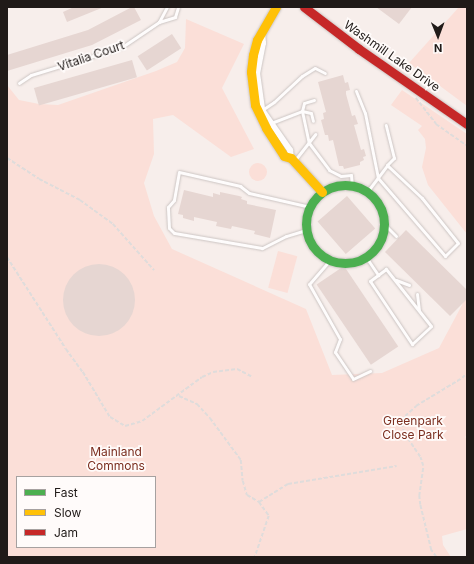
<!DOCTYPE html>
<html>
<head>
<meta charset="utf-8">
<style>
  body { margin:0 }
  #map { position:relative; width:474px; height:564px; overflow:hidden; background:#f7eeeb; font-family:Inter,sans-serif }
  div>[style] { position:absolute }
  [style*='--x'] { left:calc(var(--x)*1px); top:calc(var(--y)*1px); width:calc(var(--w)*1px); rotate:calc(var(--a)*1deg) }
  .green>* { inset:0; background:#fbdfd8; transform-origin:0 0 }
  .round { border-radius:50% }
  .building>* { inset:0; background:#e6d6d2; transform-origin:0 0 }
  .path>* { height:1.5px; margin-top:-0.75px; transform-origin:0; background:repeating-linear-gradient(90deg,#dfdcdb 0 4px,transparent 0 6px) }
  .roads { filter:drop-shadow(0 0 1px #ccc5c3) drop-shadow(0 0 1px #ccc5c3) }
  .lane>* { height:3px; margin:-1.5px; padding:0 1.5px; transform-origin:1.5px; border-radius:1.5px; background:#fefcfc }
  .street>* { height:6px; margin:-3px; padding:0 3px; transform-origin:3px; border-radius:3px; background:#fefcfc }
  .fast>* { height:9px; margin:-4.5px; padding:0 4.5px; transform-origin:4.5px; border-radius:4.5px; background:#4caf50 }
  .fast>.ring { margin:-4.5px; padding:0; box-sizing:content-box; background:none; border:9px solid #4caf50; border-radius:50% }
  .slow>* { height:9px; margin:-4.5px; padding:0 4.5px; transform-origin:4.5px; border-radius:4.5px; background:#ffc107 }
  .jam>* { height:9px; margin:-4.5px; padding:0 4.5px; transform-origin:4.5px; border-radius:4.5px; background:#c62828 }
  span { translate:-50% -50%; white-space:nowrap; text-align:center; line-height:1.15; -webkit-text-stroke:3.5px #fffbfa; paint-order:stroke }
  .street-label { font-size:12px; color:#201a18 }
  .park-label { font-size:12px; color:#7b2e1f }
  .frame { position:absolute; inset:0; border:8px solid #201a18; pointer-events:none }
  .legend { position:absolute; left:16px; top:476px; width:140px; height:72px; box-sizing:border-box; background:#fffbfa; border:1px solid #a6a1a0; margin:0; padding:5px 7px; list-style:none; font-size:12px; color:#201a18 }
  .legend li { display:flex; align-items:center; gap:8px; height:20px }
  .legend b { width:20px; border:1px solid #a6a1a0 }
  .north { position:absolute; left:418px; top:16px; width:40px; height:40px; -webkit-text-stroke:3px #fffbfa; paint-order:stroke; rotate:179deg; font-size:11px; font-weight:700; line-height:16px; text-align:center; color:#201a18 }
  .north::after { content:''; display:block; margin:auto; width:14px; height:18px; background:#201a18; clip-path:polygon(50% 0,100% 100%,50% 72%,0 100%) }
</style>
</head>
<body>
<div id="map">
  <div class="green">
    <div style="clip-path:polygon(459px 7px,467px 7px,467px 106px,409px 63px)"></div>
    <div style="clip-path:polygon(evenodd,186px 19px,244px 44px,222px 88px,254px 149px,231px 157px,173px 115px,153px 119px,154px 154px,144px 183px,154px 216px,172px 249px,306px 309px,332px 375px,382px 373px,439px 348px,462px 305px,467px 288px,467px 435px,465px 437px,467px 439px,467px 529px,442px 536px,443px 545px,451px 557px,7px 557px,7px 85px,19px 100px,39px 104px,58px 105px,156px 71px,177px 62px,185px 48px,186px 19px,17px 477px,155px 477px,155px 547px,17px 547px,17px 477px)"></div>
    <div style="clip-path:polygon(402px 90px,467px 134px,467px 234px,428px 185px,422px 167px,426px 148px,425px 139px,418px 130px,422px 126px,391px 105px)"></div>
    <div class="round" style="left:249px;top:163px;width:18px;height:18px"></div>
    <div style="left:278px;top:251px;width:20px;height:38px;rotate:15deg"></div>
  </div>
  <div class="building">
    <div style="clip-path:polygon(74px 7px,104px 7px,67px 22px,63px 12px)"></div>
    <div style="clip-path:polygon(132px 7px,134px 7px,141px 20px,92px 45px,7px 71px,7px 55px,88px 30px)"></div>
    <div style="clip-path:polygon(376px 7px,412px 7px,399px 24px)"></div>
    <div style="left:172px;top:34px;width:17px;height:41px;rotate:57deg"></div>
    <div style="left:132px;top:60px;width:18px;height:102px;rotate:74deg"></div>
    <div style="clip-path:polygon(343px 75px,345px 83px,348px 82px,350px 90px,346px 91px,346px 94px,352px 116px,355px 115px,358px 124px,354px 125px,361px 150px,364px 149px,366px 156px,363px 157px,364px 160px,360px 162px,360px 165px,344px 169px,343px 166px,339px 166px,333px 140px,329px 141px,328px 135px,325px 135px,321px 120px,324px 119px,323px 113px,326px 112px,318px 82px)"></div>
    <div style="clip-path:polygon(184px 190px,213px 197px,213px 193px,220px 195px,220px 192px,239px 196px,242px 197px,241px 199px,247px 201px,247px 204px,276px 210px,270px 238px,254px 234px,255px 231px,232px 226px,231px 229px,216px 226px,217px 222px,194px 217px,194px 221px,183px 218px,183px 215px,178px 214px)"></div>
    <div style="left:347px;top:196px;width:43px;height:39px;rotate:49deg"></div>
    <div style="clip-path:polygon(406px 230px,467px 290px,467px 299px,450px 316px,385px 252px)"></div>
    <div class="round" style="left:63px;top:264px;width:72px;height:72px"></div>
    <div style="left:344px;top:266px;width:97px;height:33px;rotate:56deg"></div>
  </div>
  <div class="path">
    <div style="--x:416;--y:98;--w:33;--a:52"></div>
    <div style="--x:436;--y:124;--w:38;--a:35"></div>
    <div style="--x:7;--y:158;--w:38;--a:33"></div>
    <div style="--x:39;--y:179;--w:46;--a:27.1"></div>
    <div style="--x:80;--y:200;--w:41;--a:36"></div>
    <div style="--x:113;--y:224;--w:62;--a:48.3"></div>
    <div style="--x:7;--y:257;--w:109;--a:57.3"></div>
    <div style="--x:66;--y:349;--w:29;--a:54"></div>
    <div style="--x:83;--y:372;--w:52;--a:59"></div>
    <div style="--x:110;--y:417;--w:17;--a:31"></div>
    <div style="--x:125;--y:426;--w:18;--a:-16"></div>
    <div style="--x:142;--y:421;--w:74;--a:-36.3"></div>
    <div style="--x:202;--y:377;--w:12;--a:-24"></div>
    <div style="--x:213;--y:372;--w:24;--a:-7"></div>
    <div style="--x:237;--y:369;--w:16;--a:27"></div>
    <div style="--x:179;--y:396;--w:20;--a:24"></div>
    <div style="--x:197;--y:404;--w:19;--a:47"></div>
    <div style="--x:210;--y:418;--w:52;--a:53.6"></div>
    <div style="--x:241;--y:460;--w:21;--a:85"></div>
    <div style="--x:243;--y:481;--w:15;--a:74"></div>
    <div style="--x:247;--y:495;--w:14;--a:30"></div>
    <div style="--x:259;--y:502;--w:17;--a:54"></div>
    <div style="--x:269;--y:516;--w:43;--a:108.9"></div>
    <div style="--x:259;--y:502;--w:34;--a:-32"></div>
    <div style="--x:288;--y:484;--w:110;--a:-9.4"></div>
    <div style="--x:436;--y:557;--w:9;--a:-126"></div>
    <div style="--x:431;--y:550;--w:46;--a:-103.7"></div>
    <div style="--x:420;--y:505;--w:9;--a:-96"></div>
    <div style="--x:419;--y:496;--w:30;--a:-82"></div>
    <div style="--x:423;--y:466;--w:9;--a:-108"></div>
    <div style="--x:420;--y:457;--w:29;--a:-124"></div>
    <div style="--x:404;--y:433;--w:7;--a:-106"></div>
    <div style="--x:402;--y:426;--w:10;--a:-73"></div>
    <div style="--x:405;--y:416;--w:15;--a:-42"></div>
    <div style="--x:416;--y:406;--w:54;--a:-31.3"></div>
    <div style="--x:462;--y:378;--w:7;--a:-45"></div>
  </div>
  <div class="roads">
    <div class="lane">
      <div style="--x:159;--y:22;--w:17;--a:-62"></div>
      <div style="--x:19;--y:83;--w:14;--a:-34"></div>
      <div style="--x:31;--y:75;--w:95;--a:-17.1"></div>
      <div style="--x:122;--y:47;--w:45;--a:-34"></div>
      <div style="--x:159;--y:22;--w:17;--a:-17"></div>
      <div style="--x:175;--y:17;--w:10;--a:-73"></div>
      <div style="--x:356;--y:91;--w:24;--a:68"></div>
      <div style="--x:365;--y:113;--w:66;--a:78.7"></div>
      <div style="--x:378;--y:178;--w:103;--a:49.3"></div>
      <div style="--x:445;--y:256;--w:18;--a:-45"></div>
      <div style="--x:458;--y:243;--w:58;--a:-128.7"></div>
      <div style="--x:422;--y:198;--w:48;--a:-136.7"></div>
      <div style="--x:387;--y:165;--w:10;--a:-45"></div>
      <div style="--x:394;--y:158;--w:34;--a:-104"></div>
      <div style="--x:314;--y:100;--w:10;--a:163"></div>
      <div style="--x:304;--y:103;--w:8;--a:104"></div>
      <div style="--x:302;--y:111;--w:33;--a:78"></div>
      <div style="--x:309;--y:143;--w:34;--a:53"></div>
      <div style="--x:329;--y:170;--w:13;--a:27"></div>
      <div style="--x:341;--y:176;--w:10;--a:-6"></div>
      <div style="--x:351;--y:175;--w:11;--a:85"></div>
      <div style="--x:262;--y:110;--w:14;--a:-34"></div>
      <div style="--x:274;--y:102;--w:38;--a:-43"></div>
      <div style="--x:302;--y:76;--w:15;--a:-32"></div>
      <div style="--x:315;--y:68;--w:11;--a:27"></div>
      <div style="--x:271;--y:123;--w:33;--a:-21"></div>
      <div style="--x:302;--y:111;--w:9;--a:13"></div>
      <div style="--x:311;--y:113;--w:8;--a:76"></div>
      <div style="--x:295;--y:160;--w:33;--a:-52"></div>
      <div style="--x:367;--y:192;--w:34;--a:-53"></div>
      <div style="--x:384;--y:224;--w:17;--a:45"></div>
      <div style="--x:306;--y:230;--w:21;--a:163"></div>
      <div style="--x:286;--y:236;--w:27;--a:153"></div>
      <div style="--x:262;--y:248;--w:89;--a:-170.3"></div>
      <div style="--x:174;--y:233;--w:7;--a:-135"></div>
      <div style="--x:169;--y:228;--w:21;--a:-93"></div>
      <div style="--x:168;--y:207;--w:9;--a:-49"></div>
      <div style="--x:174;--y:200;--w:28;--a:-80"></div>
      <div style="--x:179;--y:172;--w:63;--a:12.9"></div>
      <div style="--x:240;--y:186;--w:11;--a:38"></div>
      <div style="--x:249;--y:193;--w:63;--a:12.9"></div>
      <div style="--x:366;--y:257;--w:22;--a:56"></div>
      <div style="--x:378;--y:275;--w:10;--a:143"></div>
      <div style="--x:370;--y:281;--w:76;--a:56.3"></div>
      <div style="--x:412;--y:344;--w:26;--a:-43"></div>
      <div style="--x:431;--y:326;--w:73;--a:-128.3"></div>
      <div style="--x:386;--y:269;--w:10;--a:143"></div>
      <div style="--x:330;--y:260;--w:32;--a:131"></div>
      <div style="--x:309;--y:284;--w:63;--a:60.6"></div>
      <div style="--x:340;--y:339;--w:14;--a:111"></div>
      <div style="--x:335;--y:352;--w:32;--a:56"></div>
      <div style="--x:353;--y:379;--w:19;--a:-25"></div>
      <div style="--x:396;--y:280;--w:14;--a:21"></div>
      <div style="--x:417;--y:294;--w:16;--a:83"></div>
    </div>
    <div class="street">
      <div style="--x:262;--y:33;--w:10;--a:84"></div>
      <div style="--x:263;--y:43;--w:31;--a:101"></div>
      <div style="--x:257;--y:73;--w:37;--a:82"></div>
      <div style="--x:262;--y:110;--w:49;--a:55"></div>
      <div style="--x:290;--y:150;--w:8;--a:83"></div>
    </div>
    <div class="fast">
      <div class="ring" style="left:306px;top:185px;width:69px;height:69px"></div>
    </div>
    <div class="slow">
      <div style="--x:276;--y:7;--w:38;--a:120"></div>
      <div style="--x:257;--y:40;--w:16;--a:105"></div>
      <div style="--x:253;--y:55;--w:17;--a:97"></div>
      <div style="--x:251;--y:72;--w:33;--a:83"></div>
      <div style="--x:255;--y:105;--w:25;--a:64"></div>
      <div style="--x:266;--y:128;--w:33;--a:57"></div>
      <div style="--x:284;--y:156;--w:7;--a:16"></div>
      <div style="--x:291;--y:158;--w:46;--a:47.6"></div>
    </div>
    <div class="jam">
      <div style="--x:304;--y:7;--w:69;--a:37.4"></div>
      <div style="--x:359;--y:49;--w:131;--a:34.8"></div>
    </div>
  </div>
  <div class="street-label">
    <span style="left:91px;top:56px;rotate:-19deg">Vitalia Court</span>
    <span style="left:392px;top:56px;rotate:35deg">Washmill Lake Drive</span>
  </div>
  <div class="park-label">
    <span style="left:413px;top:428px">Greenpark<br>Close Park</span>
    <span style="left:116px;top:459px">Mainland<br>Commons</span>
  </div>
  <div class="frame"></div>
  <ul class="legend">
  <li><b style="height:5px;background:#4caf50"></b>Fast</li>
  <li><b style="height:5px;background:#ffc107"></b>Slow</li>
  <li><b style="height:5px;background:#c62828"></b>Jam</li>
  </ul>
  <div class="north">N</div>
</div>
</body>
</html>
